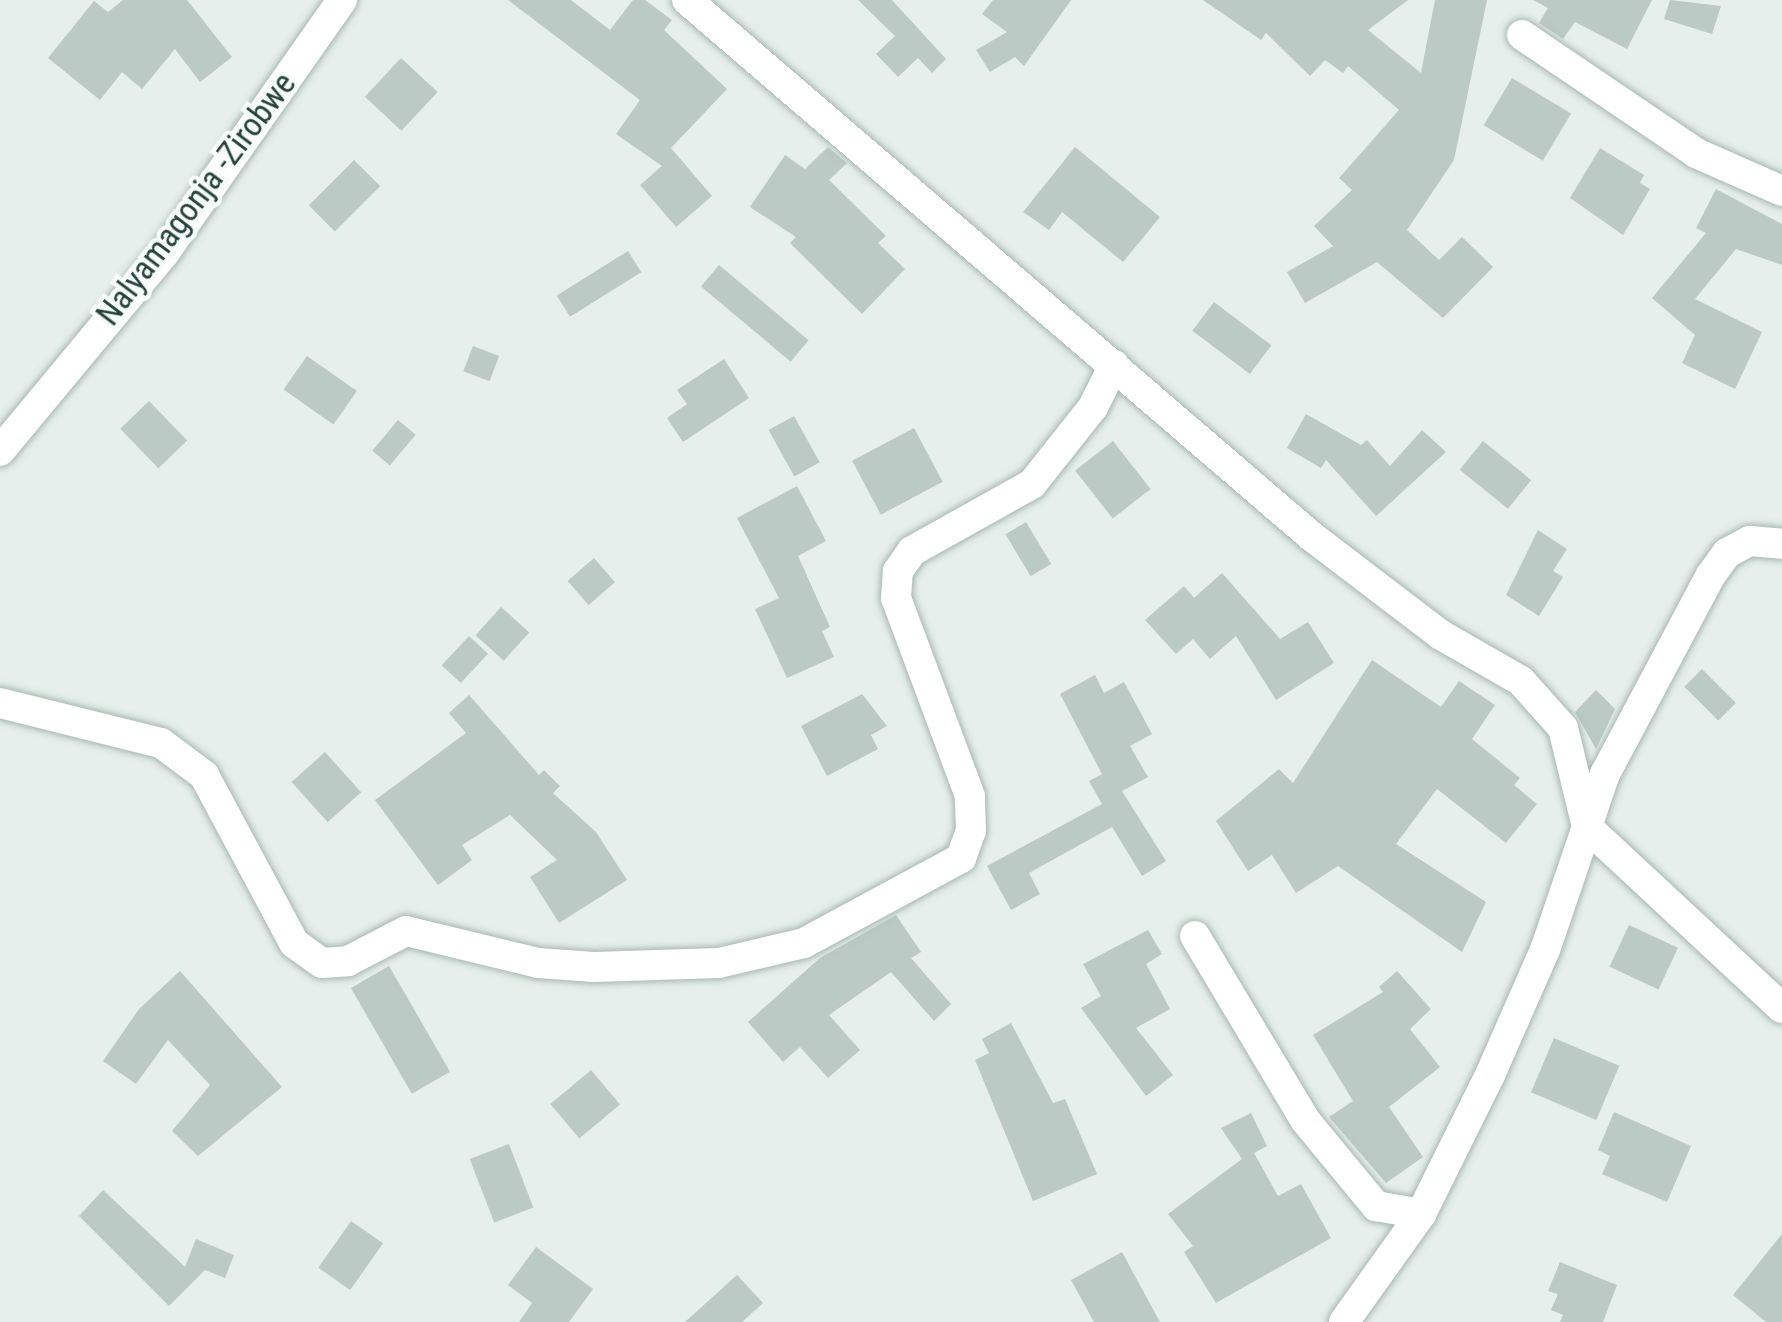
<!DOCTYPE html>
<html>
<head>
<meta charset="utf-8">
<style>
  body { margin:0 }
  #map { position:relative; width:1782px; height:1322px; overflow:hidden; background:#e6efeb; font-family:"Roboto Condensed",sans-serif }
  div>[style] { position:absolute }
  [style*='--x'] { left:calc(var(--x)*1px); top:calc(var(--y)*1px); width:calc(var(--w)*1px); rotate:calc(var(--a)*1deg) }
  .building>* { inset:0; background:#bbcac4; transform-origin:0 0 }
  .roads { filter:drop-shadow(0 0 3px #a8b8b2) drop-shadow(0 0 3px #a8b8b2) }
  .street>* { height:30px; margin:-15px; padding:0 15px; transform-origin:15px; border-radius:15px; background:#fff }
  span { translate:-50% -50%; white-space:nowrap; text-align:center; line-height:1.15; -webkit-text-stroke:9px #f7fbf9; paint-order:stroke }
  .street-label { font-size:33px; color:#24423a }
</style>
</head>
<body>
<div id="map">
  <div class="building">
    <div style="clip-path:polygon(123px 0,187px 0,232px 57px,200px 82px,175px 49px,142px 89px,122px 72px,100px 100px,48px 58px,94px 1px,108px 12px)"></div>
    <div style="clip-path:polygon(508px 0,571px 0,610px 30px,633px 0,645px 0,672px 20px,664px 30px,727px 89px,671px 148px,712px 196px,676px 227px,640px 185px,662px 166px,616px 134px,640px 100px)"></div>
    <div style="clip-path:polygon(858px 0,892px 0,946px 59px,932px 73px,918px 58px,898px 77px,876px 54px,895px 36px)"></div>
    <div style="clip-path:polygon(993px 0,1071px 0,1024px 66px,1015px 57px,990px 72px,976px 50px,1007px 32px,982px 14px)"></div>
    <div style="clip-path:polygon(1203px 0,1408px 0,1368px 30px,1421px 73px,1435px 0,1487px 0,1454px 160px,1407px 230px,1439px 260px,1462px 237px,1493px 267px,1443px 318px,1377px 262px,1305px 303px,1287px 272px,1333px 246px,1314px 226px,1352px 190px,1339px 178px,1399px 110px,1348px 66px,1343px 73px,1325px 60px,1310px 76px,1266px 33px,1261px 40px)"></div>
    <div style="clip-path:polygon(1533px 0,1652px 0,1627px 49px,1575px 22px,1563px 39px,1539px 23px,1548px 8px)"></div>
    <div style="clip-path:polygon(1670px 0,1721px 6px,1712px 34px,1664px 19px)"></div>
    <div style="left:401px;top:58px;width:50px;height:53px;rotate:43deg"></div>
    <div style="left:1512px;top:78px;width:69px;height:55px;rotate:31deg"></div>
    <div style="clip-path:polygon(828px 147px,847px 163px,829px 180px,886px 236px,878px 243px,905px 269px,862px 314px,790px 243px,796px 237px,750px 207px,785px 155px,805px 169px)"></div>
    <div style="clip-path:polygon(1075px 147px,1160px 217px,1123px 262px,1062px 212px,1049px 230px,1023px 212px)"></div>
    <div style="clip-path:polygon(1600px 148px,1644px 175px,1640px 183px,1650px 189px,1623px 235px,1570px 198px)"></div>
    <div style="left:354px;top:160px;width:37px;height:64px;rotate:45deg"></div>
    <div style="clip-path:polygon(1716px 189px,1782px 224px,1782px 265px,1736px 249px,1695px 299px,1762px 332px,1735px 389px,1682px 363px,1695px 335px,1652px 298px,1706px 233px,1696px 228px)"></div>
    <div style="left:628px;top:251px;width:25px;height:84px;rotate:58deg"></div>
    <div style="left:719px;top:265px;width:117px;height:28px;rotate:40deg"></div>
    <div style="left:1214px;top:302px;width:72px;height:36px;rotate:37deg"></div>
    <div style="left:473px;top:346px;width:28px;height:27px;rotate:21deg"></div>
    <div style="left:307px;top:356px;width:61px;height:41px;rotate:35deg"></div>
    <div style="clip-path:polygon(724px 359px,749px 398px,683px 442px,667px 418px,687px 404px,677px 390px)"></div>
    <div style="left:149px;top:401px;width:55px;height:40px;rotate:46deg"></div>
    <div style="clip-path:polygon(1306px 414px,1361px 445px,1367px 440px,1390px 466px,1422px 430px,1446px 452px,1376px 516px,1326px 460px,1321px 468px,1287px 448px)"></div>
    <div style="left:794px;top:416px;width:53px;height:29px;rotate:61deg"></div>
    <div style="left:398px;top:420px;width:23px;height:40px;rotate:40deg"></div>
    <div style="left:914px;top:428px;width:61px;height:70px;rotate:62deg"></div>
    <div style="left:1113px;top:441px;width:61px;height:48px;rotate:52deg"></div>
    <div style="left:1483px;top:441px;width:62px;height:37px;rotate:39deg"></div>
    <div style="clip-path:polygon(797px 486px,826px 541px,798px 556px,830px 627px,822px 631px,834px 657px,787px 678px,755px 609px,779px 598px,737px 518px)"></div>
    <div style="left:1026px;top:522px;width:49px;height:24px;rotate:59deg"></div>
    <div style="clip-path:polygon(1538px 530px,1567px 549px,1553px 571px,1563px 577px,1539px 616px,1506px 595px)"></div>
    <div style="left:594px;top:558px;width:32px;height:35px;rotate:49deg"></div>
    <div style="clip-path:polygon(1222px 573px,1280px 639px,1308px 622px,1334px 663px,1276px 700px,1236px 636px,1210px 659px,1193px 639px,1176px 654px,1145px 620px,1184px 586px,1194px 598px)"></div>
    <div style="left:501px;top:607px;width:38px;height:38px;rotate:42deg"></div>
    <div style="left:469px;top:636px;width:26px;height:40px;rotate:43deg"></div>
    <div style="clip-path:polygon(1372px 660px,1441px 707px,1459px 681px,1495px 705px,1472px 739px,1520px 778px,1514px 785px,1537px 804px,1506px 843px,1437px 789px,1396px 844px,1486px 902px,1462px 952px,1338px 866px,1296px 893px,1272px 855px,1248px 871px,1216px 821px,1279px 769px,1293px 783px)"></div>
    <div style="left:1702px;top:669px;width:48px;height:25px;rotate:45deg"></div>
    <div style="clip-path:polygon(1095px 675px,1104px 693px,1124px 682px,1152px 734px,1130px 746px,1148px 777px,1122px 791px,1166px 861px,1142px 876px,1112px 827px,1029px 873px,1040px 894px,1011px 910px,987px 866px,1102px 804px,1089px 781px,1102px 774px,1060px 694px)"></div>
    <div style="clip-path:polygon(1596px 690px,1615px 709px,1596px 749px,1575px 712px)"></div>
    <div style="clip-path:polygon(862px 694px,887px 726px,871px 735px,878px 749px,827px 776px,801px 726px)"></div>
    <div style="clip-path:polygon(469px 695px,539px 775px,544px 770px,560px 786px,553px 793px,596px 832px,627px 880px,559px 923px,530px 877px,557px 860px,510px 815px,462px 845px,472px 860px,438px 885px,375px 800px,466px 733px,449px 713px)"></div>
    <div style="left:325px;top:752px;width:54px;height:45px;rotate:48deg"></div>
    <div style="clip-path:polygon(896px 915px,921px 952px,911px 958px,951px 1004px,934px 1021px,891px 972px,829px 1015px,860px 1050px,828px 1078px,800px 1047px,783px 1062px,748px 1022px,820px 958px)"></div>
    <div style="left:1629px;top:925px;width:54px;height:46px;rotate:25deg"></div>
    <div style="clip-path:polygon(1148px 930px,1162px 954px,1146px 964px,1170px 1009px,1136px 1028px,1173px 1075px,1146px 1096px,1081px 1008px,1101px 996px,1083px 964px)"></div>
    <div style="left:389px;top:966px;width:122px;height:44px;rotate:60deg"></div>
    <div style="clip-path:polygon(180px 971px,282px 1087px,198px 1156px,172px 1131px,210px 1085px,168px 1040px,136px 1084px,103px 1061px,139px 1009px)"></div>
    <div style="clip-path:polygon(1397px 971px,1431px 1009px,1410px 1029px,1440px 1067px,1389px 1107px,1423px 1157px,1386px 1183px,1329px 1117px,1353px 1101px,1313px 1035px,1383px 992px,1379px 987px)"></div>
    <div style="clip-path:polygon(1011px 1023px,1053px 1103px,1065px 1099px,1097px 1174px,1033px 1201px,975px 1060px,989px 1053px,982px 1039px)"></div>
    <div style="left:1554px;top:1038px;width:71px;height:59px;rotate:23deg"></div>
    <div style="left:591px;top:1070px;width:45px;height:53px;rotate:50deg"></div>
    <div style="clip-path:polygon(1614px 1112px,1691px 1146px,1667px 1202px,1602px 1174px,1610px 1156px,1598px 1150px)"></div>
    <div style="clip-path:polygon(1251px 1113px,1267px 1146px,1254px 1153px,1278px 1196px,1301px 1184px,1331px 1238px,1216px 1303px,1184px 1252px,1193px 1246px,1168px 1214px,1242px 1159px,1221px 1128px)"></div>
    <div style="left:509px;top:1144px;width:68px;height:42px;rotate:69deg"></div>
    <div style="clip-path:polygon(103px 1190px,185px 1267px,196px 1239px,234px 1255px,225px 1278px,205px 1270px,169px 1306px,79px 1216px)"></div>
    <div style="left:351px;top:1221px;width:39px;height:57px;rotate:35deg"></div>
    <div style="clip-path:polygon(1782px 1234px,1782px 1322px,1766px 1322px,1733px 1295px)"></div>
    <div style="clip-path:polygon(536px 1247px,593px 1289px,569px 1322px,519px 1322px,532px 1303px,508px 1285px)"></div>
    <div style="clip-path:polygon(1122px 1252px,1160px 1322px,1094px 1322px,1071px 1280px)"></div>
    <div style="clip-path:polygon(1560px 1262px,1617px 1285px,1603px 1322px,1560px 1322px,1563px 1315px,1551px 1310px,1558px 1294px,1548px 1291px)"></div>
    <div style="clip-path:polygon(737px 1275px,763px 1303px,742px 1322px,685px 1322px)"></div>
  </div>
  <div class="roads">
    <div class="street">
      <div style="--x:687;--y:0;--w:823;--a:40.66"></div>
      <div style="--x:1311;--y:536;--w:163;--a:37.3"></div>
      <div style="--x:1441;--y:635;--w:92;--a:29.9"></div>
      <div style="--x:1521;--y:681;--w:63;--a:48.2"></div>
      <div style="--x:1563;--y:728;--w:102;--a:76.4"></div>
      <div style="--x:1587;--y:827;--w:266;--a:42.9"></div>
      <div style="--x:1522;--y:35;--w:210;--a:34.1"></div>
      <div style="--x:1696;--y:153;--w:94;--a:23.8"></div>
      <div style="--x:0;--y:451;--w:259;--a:-50.3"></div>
      <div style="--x:165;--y:252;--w:308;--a:-54.9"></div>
      <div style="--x:0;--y:703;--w:166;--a:14"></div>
      <div style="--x:161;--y:743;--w:54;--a:36.7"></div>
      <div style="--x:204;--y:775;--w:191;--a:61.8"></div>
      <div style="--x:294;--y:943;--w:34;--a:36"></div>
      <div style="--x:322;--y:963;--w:26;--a:-4"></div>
      <div style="--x:348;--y:961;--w:65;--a:-27.3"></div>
      <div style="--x:406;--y:931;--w:136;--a:13.6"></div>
      <div style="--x:538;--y:963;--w:56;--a:4.1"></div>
      <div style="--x:594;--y:967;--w:125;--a:-1.8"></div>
      <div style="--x:719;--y:963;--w:87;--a:-13.2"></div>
      <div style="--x:804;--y:943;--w:179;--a:-28.4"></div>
      <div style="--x:961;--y:858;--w:29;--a:-70"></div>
      <div style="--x:971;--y:831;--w:35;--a:-92"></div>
      <div style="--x:970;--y:796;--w:211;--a:-110.5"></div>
      <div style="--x:896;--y:598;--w:27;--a:-86"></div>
      <div style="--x:898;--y:571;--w:24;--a:-55"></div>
      <div style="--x:912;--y:551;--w:137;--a:-29.2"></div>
      <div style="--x:1032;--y:484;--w:98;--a:-51.6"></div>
      <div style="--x:1093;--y:407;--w:47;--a:-63.4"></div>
      <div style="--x:1195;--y:936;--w:214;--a:59.1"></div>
      <div style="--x:1305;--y:1120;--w:112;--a:50.5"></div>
      <div style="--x:1376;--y:1206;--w:46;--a:10.1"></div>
      <div style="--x:1344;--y:1322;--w:133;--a:-54.5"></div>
      <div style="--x:1421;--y:1214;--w:155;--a:-63.6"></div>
      <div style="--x:1490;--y:1075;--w:137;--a:-66.3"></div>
      <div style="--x:1545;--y:950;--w:186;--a:-71.2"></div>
      <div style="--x:1605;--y:774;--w:225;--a:-62"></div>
      <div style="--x:1711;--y:575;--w:27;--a:-54"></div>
      <div style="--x:1727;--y:553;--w:26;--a:-28"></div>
      <div style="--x:1750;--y:541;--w:32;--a:5"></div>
    </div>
  </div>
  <div class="street-label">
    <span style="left:196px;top:199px;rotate:-53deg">Nalyamagonja -Zirobwe</span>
  </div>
</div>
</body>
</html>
